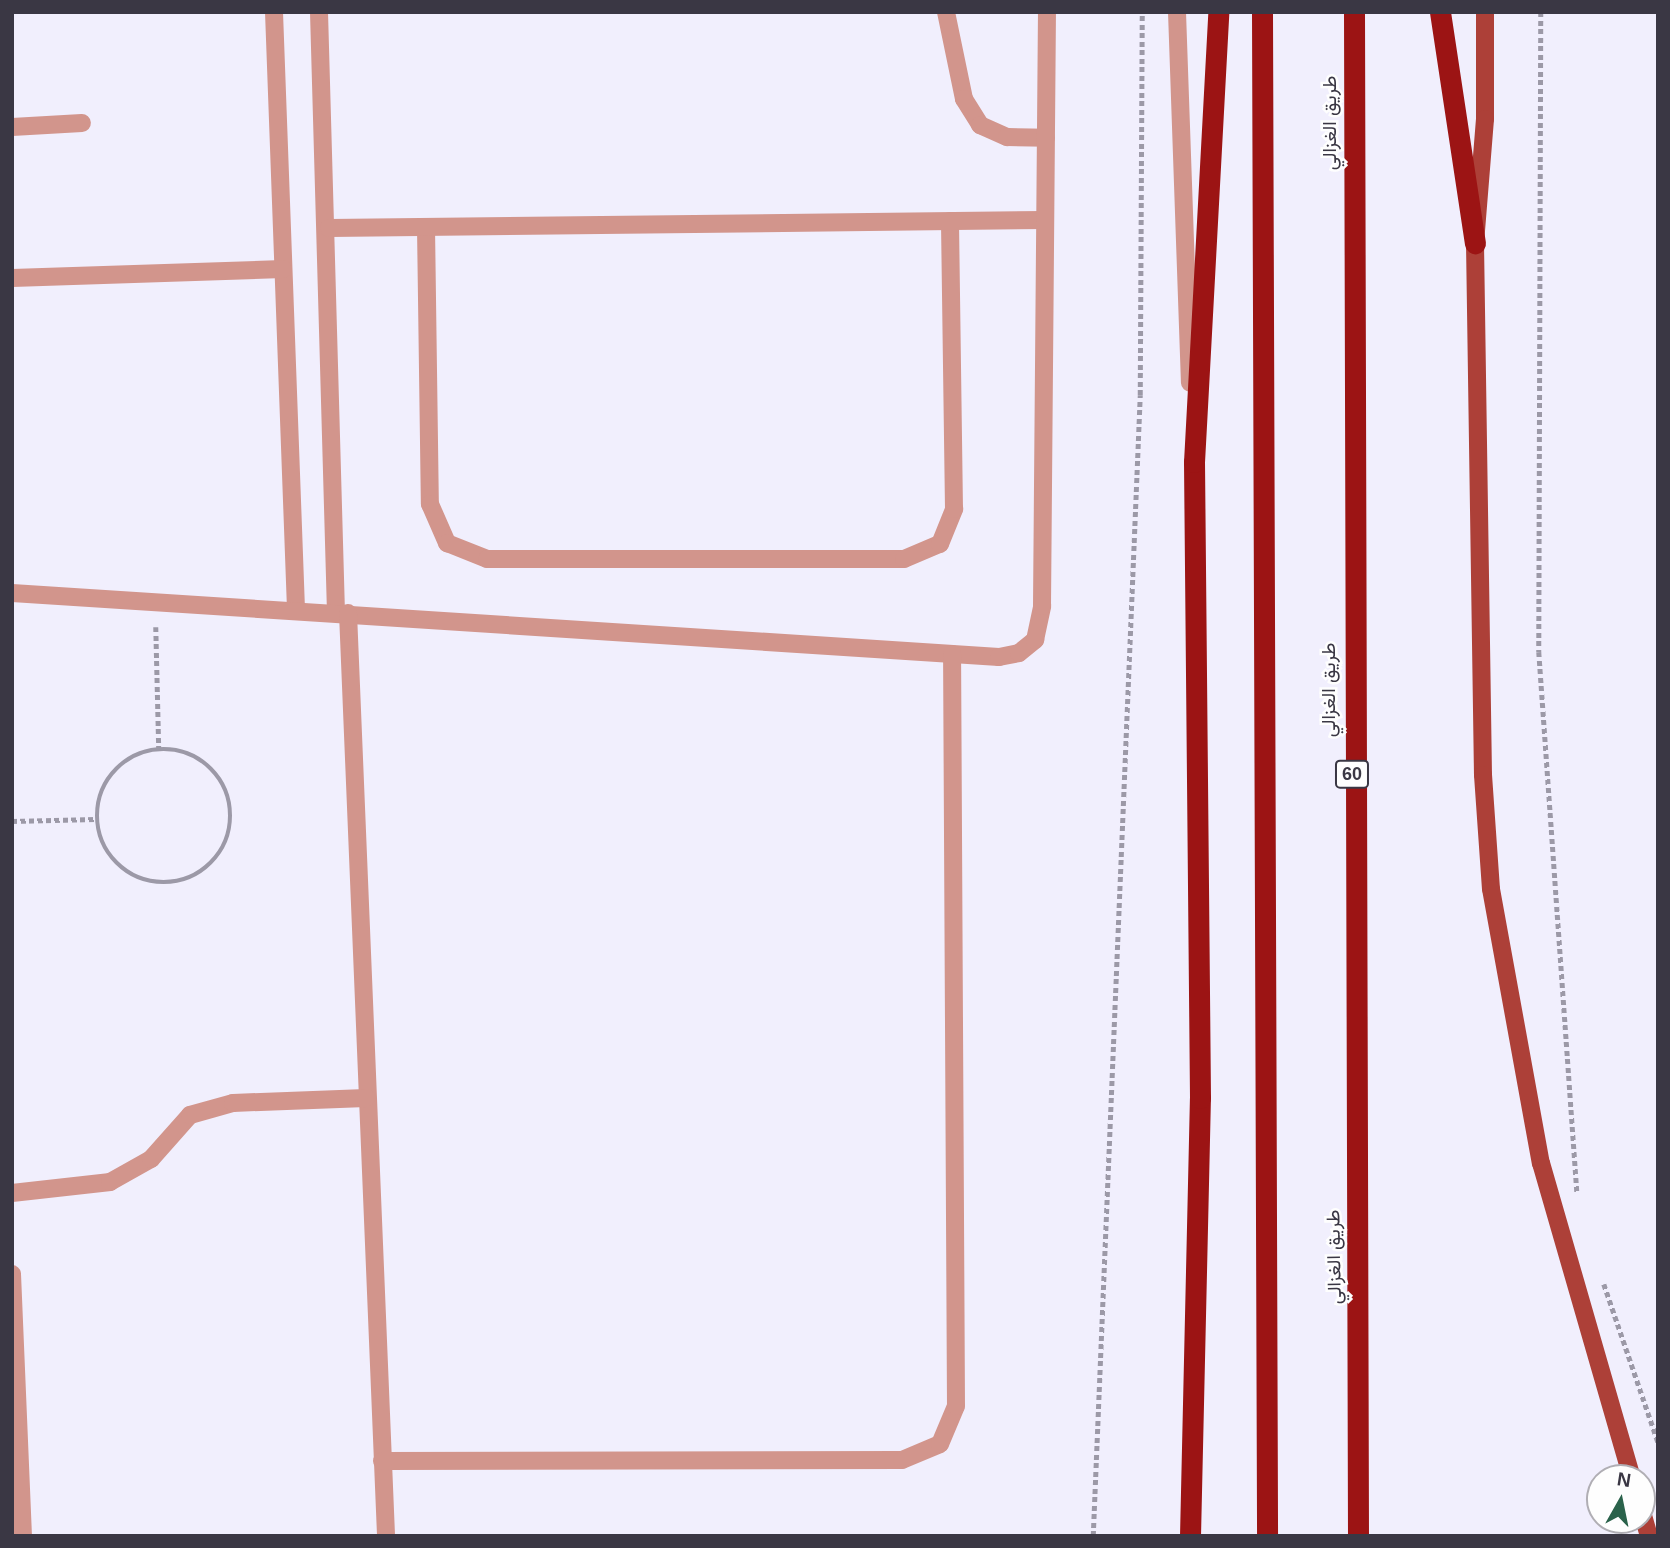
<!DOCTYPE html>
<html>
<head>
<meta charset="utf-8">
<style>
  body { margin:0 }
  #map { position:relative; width:1670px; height:1548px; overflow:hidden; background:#f1effd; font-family:Arial,Vazirmatn,sans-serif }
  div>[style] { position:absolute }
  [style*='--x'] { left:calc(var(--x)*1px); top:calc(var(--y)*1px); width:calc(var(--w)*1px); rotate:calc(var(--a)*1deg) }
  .path>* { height:4.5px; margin-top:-2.25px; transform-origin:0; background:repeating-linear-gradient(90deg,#9c99a7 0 5px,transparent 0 8.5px) }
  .path>.ring { margin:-2.25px; padding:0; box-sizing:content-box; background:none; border:4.5px solid #9c99a7; border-radius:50% }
  .service>* { height:18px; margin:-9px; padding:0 9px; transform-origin:9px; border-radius:9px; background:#d2958c }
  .primary>* { height:18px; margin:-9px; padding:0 9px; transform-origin:9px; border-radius:9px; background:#ad4038 }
  .motorway>* { height:21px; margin:-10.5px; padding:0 10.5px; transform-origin:10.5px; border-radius:10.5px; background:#9c1414 }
  span { translate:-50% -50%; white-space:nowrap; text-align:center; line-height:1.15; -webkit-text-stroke:5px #fefefe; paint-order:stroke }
  .shield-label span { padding:2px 5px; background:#fefefe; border:2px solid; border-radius:5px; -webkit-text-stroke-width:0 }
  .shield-label { font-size:18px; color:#3a3744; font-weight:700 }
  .street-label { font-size:19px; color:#3a3744 }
  .frame { position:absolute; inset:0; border:14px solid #3a3744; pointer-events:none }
  .north { position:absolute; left:1586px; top:1464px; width:70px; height:70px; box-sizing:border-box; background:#fefefe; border:2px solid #b0aeb4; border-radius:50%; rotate:9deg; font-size:19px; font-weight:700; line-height:28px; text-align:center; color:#3a3744 }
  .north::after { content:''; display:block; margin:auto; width:24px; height:32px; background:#2a624b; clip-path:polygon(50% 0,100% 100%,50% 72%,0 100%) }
</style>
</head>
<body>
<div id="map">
  <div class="path">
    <div style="--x:1541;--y:12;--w:640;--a:90.18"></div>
    <div style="--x:1539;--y:652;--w:541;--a:85.97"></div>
    <div style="--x:156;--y:627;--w:122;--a:88.6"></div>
    <div class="ring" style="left:97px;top:749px;width:129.5px;height:129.5px"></div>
    <div style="--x:12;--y:821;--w:84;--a:-1.4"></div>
    <div style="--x:1604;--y:1284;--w:167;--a:71.1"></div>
    <div style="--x:1093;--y:1536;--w:1142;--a:-87.64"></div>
    <div style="--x:1140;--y:395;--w:383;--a:-89.7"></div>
  </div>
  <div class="service">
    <div style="--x:274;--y:12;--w:598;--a:87.89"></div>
    <div style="--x:319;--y:12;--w:600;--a:88.38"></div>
    <div style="--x:946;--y:12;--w:89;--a:78.3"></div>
    <div style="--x:964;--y:99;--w:31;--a:58"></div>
    <div style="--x:980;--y:125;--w:30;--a:24"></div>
    <div style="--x:1007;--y:137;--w:39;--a:1"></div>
    <div style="--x:1177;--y:12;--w:371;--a:88"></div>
    <div style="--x:12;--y:127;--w:70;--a:-3.3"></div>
    <div style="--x:426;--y:227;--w:277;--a:89.2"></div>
    <div style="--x:430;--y:504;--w:43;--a:66.4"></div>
    <div style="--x:447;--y:543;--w:43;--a:21.8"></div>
    <div style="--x:487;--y:559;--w:417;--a:0"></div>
    <div style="--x:904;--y:559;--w:39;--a:-23"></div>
    <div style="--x:940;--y:544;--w:38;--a:-68"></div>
    <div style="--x:954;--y:509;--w:288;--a:-90.8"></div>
    <div style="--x:329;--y:228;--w:716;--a:-0.64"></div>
    <div style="--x:12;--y:278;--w:271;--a:-1.9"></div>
    <div style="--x:12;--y:593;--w:989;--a:3.71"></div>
    <div style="--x:999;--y:657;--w:20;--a:-11"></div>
    <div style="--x:1019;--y:653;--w:21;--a:-39"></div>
    <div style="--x:1035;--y:640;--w:35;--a:-78"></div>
    <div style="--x:1042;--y:606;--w:594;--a:-89.52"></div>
    <div style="--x:348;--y:613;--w:924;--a:87.64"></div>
    <div style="--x:12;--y:1193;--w:99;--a:-6.4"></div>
    <div style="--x:110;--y:1182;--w:47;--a:-29.3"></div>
    <div style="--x:151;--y:1159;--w:59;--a:-48.4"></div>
    <div style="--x:190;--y:1115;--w:45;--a:-15.6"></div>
    <div style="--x:233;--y:1103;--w:133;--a:-2.2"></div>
    <div style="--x:12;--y:1274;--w:262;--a:87.6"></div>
    <div style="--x:382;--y:1461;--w:520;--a:-0.11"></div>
    <div style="--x:902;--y:1460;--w:41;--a:-22.8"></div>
    <div style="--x:940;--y:1444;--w:41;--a:-67.2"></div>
    <div style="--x:956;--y:1406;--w:752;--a:-90.3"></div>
  </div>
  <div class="primary">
    <div style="--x:1485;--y:12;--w:107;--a:90"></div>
    <div style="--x:1485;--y:119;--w:124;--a:94.6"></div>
    <div style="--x:1475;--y:243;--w:532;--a:89.14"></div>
    <div style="--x:1483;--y:775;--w:114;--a:86"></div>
    <div style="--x:1491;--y:889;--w:279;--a:79.7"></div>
    <div style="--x:1541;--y:1163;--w:328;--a:73.9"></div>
    <div style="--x:1642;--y:1512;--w:25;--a:74"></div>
  </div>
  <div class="motorway">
    <div style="--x:1262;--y:12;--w:1524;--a:89.81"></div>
    <div style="--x:1354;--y:12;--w:1524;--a:89.85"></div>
    <div style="--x:1440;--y:12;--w:234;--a:81.4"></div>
    <div style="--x:1190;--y:1536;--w:438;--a:-88.7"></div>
    <div style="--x:1200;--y:1098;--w:636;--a:-90.54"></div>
    <div style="--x:1194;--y:462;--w:451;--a:-86.9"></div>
  </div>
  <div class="shield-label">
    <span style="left:1352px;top:774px">60</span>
  </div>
  <div class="street-label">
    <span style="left:1330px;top:123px;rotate:-90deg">طريق الغزالي</span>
    <span style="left:1329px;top:690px;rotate:-90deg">طريق الغزالي</span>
    <span style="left:1334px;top:1257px;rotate:-91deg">طريق الغزالي</span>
  </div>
  <div class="frame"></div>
  <div class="north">N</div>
</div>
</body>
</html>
